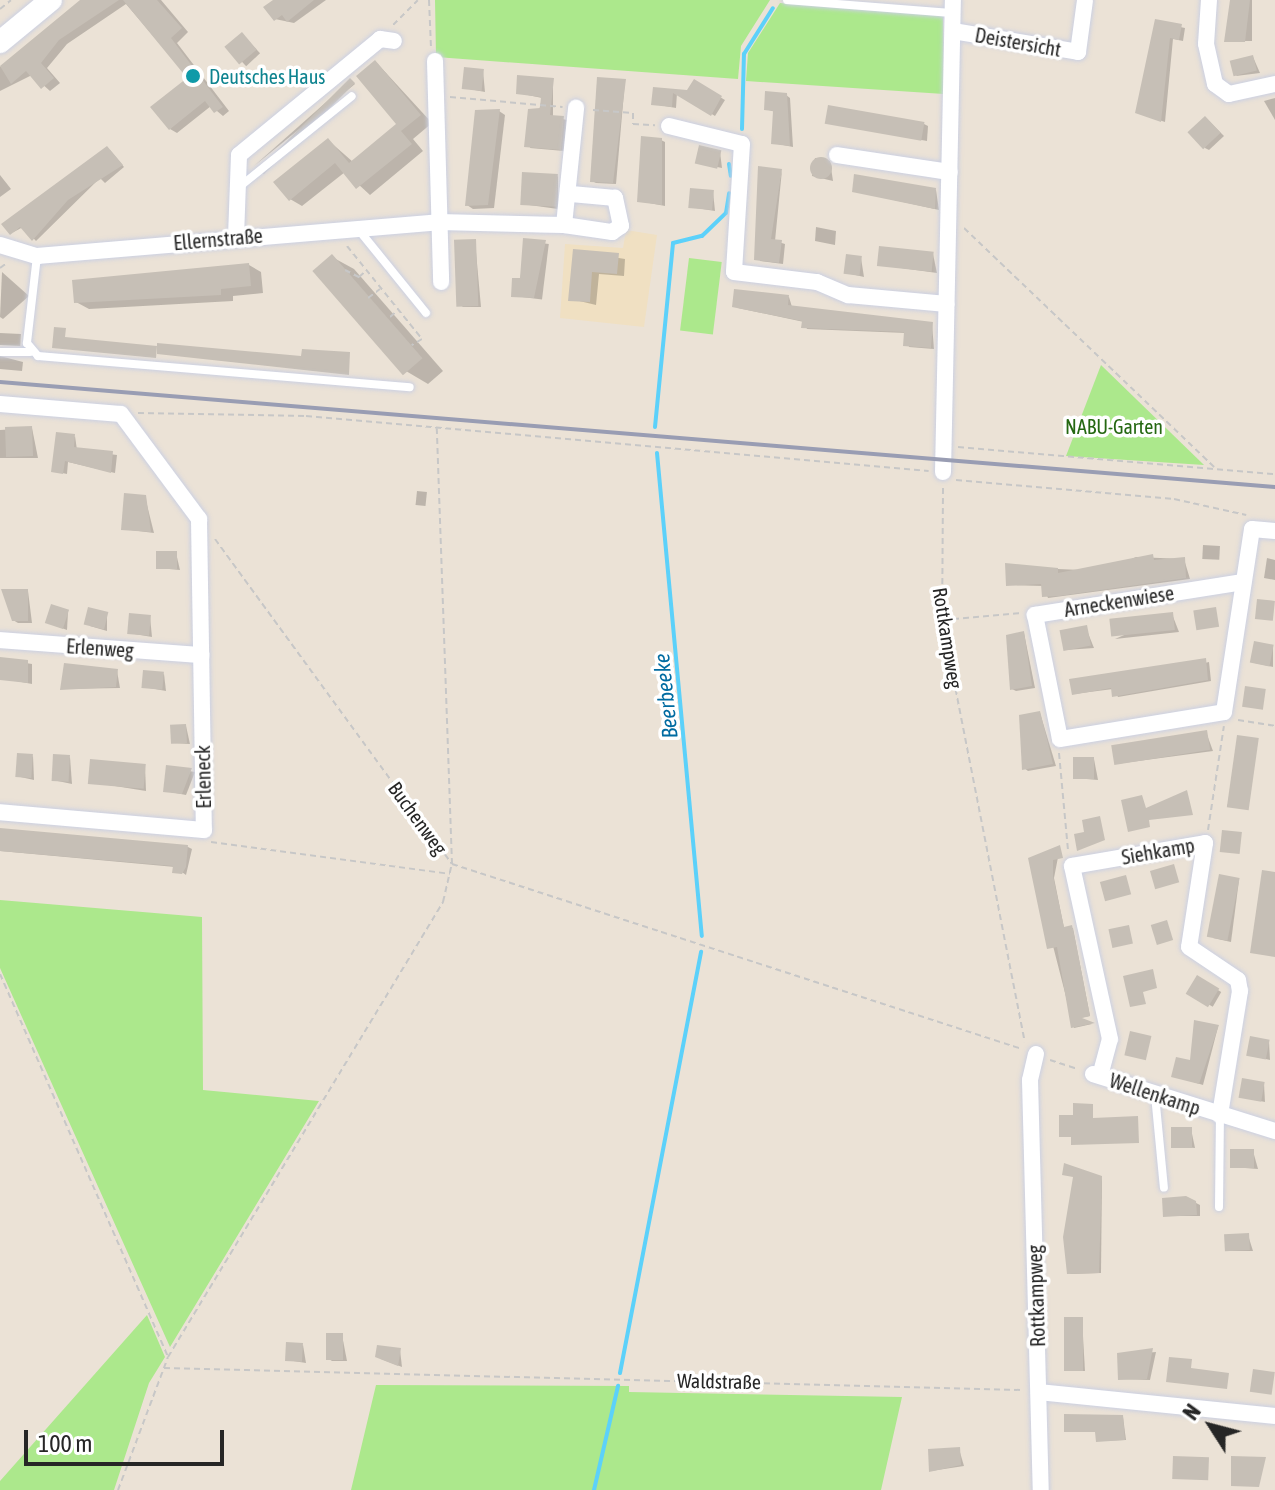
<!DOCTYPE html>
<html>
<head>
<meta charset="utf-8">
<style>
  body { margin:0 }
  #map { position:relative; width:1275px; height:1490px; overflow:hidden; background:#ebe2d6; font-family:"Asap Condensed",sans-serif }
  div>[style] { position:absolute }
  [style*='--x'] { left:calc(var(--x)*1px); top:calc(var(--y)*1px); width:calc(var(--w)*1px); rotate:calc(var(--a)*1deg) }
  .education>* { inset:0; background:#f0e0c2 }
  .green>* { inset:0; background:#ace88c; transform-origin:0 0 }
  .shadow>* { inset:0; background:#0003; transform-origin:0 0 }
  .stream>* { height:4px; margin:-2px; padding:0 2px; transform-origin:2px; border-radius:2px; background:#5cd1fa }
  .building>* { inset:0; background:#c6bfb6; transform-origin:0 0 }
  .round { border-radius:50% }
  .path>* { height:2px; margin-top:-1px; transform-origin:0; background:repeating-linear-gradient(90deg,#c7c7c7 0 6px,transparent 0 10px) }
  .roads { filter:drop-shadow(0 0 2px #cbd0e2) drop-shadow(0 0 2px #cbd0e2) }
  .service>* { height:8px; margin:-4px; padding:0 4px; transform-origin:4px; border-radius:4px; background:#fff }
  .minor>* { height:16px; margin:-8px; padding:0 8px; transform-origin:8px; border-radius:8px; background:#fff }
  .secondary>* { height:22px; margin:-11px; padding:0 11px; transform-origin:11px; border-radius:11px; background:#fff }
  .rail>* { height:4px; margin:-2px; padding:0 2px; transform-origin:2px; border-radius:2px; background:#999db3 }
  .dots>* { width:22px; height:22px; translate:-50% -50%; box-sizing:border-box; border:4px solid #fff; border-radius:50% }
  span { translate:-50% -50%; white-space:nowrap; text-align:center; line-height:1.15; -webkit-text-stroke:7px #fff; paint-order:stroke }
  .street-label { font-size:20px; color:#262626 }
  .culture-label { font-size:20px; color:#0d838f }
  .left { translate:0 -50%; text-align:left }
  .park-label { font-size:20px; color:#256812 }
  .water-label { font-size:22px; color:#006ba1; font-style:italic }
  .north { position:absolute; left:1171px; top:1386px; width:80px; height:80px; -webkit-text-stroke:6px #fff; paint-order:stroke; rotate:306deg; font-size:22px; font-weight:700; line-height:32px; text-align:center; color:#262626 }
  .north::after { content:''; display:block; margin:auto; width:28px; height:36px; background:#262626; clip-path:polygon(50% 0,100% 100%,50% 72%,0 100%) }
  .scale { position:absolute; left:24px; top:1430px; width:200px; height:36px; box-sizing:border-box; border:4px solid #262626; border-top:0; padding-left:10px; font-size:24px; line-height:28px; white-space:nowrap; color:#262626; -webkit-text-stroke:6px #fff; paint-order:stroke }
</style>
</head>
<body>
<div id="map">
  <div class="education">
    <div style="clip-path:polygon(626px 230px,657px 235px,644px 327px,560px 318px,565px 244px,623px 248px)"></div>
  </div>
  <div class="green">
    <div style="clip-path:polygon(435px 0,770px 0,741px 46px,738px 79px,436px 57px)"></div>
    <div style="clip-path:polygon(780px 3px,943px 15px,944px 94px,746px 81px,748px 53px)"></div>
    <div style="left:689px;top:258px;width:33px;height:73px;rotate:7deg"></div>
    <div style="clip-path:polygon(1101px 365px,1204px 465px,1066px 456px)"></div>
    <div style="clip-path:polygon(0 900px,202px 917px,203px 1090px,319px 1101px,170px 1347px,0 968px)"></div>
    <div style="clip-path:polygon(147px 1315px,165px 1357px,149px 1383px,114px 1490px,0 1490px,0 1481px)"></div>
    <div style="clip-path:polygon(376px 1385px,629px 1386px,629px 1392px,902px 1397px,881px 1490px,351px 1490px)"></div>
  </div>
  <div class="shadow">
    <div style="clip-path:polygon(83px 0,161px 0,188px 32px,177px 43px,229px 111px,223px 116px,211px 106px,177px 133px,170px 129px,189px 78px,126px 4px,67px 44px,47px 68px,60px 83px,50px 91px,32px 75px,0 91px,0 67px)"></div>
    <div style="clip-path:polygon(277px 0,326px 0,294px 23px,275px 19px)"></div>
    <div style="left:1231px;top:0;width:21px;height:41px"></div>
    <div style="clip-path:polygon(1156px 22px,1185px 28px,1183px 41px,1173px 39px,1165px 122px,1141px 114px)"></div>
    <div style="left:243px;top:35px;width:25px;height:19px;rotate:47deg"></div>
    <div style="clip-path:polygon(1253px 57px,1260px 73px,1236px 76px)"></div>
    <div style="clip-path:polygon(376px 62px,432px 123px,413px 139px,423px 151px,370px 195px,345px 172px,302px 206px,290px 199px,328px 140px,353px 162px,399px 125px)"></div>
    <div style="clip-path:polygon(483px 71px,485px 92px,464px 88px)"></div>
    <div style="clip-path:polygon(553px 79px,553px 117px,567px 120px,564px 151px,530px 148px,542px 98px,518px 93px)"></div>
    <div style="clip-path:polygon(351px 80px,355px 84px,254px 166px)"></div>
    <div style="clip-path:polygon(625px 81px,616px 184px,596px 183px,592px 181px)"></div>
    <div style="clip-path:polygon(694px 82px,725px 100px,715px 116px,677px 93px,676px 108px,653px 104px,655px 89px,688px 92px)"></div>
    <div style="clip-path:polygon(786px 95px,790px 98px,793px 147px,773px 143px,775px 112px,766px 109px)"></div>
    <div style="clip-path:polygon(1275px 98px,1275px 120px,1264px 101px)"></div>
    <div style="clip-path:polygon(499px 111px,505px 115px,494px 208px,473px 209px,467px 205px)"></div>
    <div style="clip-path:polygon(1209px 121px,1224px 136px,1209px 150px,1205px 148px)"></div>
    <div style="clip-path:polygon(828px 123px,924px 124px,928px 126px,927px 141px)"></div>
    <div style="clip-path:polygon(661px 140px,665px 142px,665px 206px,639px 201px)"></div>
    <div style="clip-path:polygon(110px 150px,124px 167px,105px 183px,100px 178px,36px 241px,23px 227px,12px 233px)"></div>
    <div style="clip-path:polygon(720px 152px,722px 168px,698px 163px)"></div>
    <div style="clip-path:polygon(815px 158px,830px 161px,833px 181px,812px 176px)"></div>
    <div style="clip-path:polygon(782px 170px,775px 241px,785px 244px,783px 264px,760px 261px)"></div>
    <div style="clip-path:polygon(0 175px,11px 189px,0 197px)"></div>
    <div style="clip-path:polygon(558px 176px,558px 209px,522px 204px)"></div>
    <div style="clip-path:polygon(936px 190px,939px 210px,854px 191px)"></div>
    <div style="clip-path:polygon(713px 192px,715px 211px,690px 207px)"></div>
    <div style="clip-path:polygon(816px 227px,836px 231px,835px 245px,815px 241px)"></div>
    <div style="clip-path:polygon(475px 241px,481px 307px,463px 307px,459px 304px)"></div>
    <div style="left:525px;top:241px;width:24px;height:56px;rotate:7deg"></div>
    <div style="clip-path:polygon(575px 251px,625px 259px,624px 276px,599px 274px,596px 305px,571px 299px)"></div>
    <div style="clip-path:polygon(933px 254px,937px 273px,880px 265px)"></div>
    <div style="clip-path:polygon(332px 257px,354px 269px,443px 371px,428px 384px,406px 371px)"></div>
    <div style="clip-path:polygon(861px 258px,864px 277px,847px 273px)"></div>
    <div style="clip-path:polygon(249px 265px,261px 272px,263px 293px,233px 296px,233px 301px,89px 309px,76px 302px)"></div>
    <div style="clip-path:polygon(2px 272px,29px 296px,3px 319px,0 317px)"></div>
    <div style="clip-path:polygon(789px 297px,792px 307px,932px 324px,934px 349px,909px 347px,906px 333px,807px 329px,804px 322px,738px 308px)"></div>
    <div style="left:0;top:333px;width:21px;height:12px;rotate:3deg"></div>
    <div style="clip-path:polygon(0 356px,23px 362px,22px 371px,0 369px)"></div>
    <div style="clip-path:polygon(32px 428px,38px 458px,0 458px,0 430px)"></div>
    <div style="clip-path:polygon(75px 436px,77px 450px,117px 455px,115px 473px,68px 462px,67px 474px,53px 471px)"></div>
    <div style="left:417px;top:491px;width:10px;height:14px;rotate:6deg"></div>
    <div style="clip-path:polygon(145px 497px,154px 533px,123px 529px)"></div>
    <div style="left:1203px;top:545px;width:17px;height:14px;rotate:3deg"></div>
    <div style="clip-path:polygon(176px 553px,180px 570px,158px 568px)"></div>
    <div style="clip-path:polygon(1136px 557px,1184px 559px,1190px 579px,1048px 598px,1043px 586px,1008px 585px,1058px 569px,1105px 571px)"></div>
    <div style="clip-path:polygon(1267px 558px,1275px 560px,1275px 580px,1264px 578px)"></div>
    <div style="clip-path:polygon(28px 591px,32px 623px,18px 623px,13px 620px)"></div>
    <div style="clip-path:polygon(68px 612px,67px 630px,51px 624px)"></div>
    <div style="clip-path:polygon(107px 614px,107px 631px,90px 626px)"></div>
    <div style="clip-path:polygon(1172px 614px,1179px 632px,1115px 639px)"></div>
    <div style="clip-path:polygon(150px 617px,152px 637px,129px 633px)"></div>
    <div style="clip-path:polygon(1086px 628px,1094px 648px,1066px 650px)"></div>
    <div style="clip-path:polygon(1024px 633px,1035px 688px,1016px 691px,1012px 689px)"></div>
    <div style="clip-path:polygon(1273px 647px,1273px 667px,1255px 663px)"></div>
    <div style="clip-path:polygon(0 659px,32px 664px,32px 684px,0 678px)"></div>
    <div style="clip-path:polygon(1209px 662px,1211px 681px,1118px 697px,1113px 689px,1074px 694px)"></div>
    <div style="clip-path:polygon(117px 671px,120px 688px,63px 689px)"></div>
    <div style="clip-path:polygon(164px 674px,166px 691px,144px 687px)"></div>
    <div style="clip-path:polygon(1040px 713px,1056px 766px,1028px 771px,1024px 768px)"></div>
    <div style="clip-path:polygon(186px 726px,190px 744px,171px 743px)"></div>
    <div style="clip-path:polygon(1206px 732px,1213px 751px,1116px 764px)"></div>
    <div style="clip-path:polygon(1258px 740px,1245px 809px,1227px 806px)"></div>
    <div style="clip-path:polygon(33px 756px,34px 780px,16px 776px)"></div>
    <div style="clip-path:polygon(70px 757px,72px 784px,53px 780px)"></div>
    <div style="clip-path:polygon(1094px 759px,1098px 780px,1075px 778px)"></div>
    <div style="clip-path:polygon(145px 766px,146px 791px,90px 782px)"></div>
    <div style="clip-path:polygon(167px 767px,195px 772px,186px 795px,165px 791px)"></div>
    <div style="clip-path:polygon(0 832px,188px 847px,192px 849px,186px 875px,175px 867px,0 851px)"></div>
    <div style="clip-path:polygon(1060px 847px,1054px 878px,1064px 928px,1073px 928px,1090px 1016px,1079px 1018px,1092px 1024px,1074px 1028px,1031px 860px)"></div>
    <div style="clip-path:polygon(1239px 880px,1231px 942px,1213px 938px)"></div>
    <div style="left:1197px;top:978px;width:28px;height:17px;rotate:30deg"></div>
    <div style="clip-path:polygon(1218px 1027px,1203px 1085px,1174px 1076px,1192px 1063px)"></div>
    <div style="clip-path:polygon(1269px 1042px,1270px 1060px,1249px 1055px)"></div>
    <div style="clip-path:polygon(1264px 1084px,1265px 1102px,1241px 1097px)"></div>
    <div style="clip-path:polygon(1191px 1129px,1195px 1148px,1173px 1146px)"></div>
    <div style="clip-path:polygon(1253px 1151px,1258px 1169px,1232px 1167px)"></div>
    <div style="clip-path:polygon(1102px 1178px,1101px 1273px,1071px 1274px,1069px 1273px)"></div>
    <div style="clip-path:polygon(1186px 1198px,1200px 1205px,1200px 1216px,1165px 1216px)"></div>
    <div style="clip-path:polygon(1248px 1235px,1253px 1251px,1227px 1251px)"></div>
    <div style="clip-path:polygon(1082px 1319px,1085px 1371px,1070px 1371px,1067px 1370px)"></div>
    <div style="clip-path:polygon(342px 1335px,347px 1361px,332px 1361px,329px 1359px)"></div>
    <div style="clip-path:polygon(303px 1345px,306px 1363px,287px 1360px)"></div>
    <div style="clip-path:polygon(400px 1350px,402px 1367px,381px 1359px)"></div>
    <div style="clip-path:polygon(1156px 1352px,1150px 1380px,1120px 1379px,1120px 1355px)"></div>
    <div style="clip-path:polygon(1123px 1417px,1126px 1440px,1098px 1441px)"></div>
    <div style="clip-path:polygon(959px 1449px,964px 1466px,931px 1471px)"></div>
  </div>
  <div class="stream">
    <div style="--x:742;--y:129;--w:75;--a:-88.5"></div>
    <div style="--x:744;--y:54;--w:54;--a:-57.8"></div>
    <div style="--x:729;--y:164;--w:12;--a:81"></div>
    <div style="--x:655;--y:427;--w:185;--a:-84.4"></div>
    <div style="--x:673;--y:243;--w:30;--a:-14"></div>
    <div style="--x:702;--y:236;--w:33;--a:-44"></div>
    <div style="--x:726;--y:213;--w:20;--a:-81"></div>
    <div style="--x:657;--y:453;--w:485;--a:84.7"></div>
    <div style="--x:620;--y:1373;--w:429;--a:-79.1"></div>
    <div style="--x:594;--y:1490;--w:107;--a:-77"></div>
  </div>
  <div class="building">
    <div style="clip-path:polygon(80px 0,119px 0,59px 40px,41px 63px,54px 78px,41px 89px,26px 71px,11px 84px,0 66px)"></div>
    <div style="clip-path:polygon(123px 0,157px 0,182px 28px,171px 38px,223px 107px,214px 113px,205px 101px,169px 130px,150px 107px,187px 78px)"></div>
    <div style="clip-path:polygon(273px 0,314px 0,287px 22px,282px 15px,274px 21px,263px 7px)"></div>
    <div style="clip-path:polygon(1230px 0,1250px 0,1245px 42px,1224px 42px)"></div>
    <div style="clip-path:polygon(1155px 19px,1182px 24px,1179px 40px,1170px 38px,1161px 122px,1135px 113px)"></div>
    <div style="left:242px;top:32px;width:23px;height:23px;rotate:50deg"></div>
    <div style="left:1253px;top:55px;width:16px;height:24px;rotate:76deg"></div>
    <div style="clip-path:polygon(375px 60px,421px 115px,401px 131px,412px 144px,356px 189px,335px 163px,289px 201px,273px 182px,328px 138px,349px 163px,396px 124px,356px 76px)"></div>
    <div style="left:464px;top:67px;width:20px;height:22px;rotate:6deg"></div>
    <div style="clip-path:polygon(517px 75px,554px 78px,550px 115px,564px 116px,561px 150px,524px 147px,528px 109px,540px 108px,541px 97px,516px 94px)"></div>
    <div style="clip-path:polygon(597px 77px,626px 79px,613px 183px,590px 182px)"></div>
    <div style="left:350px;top:78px;width:7px;height:129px;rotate:45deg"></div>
    <div style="clip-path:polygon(694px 79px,722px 96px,711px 116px,673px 93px,672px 107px,651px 105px,653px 87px,687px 90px)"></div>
    <div style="clip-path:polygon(765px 91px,787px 93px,790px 146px,771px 144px,773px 111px,764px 110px)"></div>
    <div style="left:828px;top:105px;width:98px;height:19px;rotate:10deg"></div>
    <div style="clip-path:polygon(500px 109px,488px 205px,465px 206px,475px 110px)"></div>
    <div style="left:1205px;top:116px;width:23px;height:24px;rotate:47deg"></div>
    <div style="clip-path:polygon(641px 136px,662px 138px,662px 205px,637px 202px)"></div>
    <div style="left:699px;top:145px;width:23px;height:19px;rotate:13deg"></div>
    <div style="clip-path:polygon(107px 146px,123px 165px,68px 200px,32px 241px,20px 227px,10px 235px,1px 224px)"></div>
    <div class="round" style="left:810px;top:157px;width:22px;height:22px"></div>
    <div style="clip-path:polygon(758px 166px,782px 169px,771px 239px,782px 240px,779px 263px,754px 260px)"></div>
    <div style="left:522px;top:172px;width:36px;height:33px;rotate:3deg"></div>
    <div style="clip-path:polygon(854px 174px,936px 188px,935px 209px,852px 192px)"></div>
    <div style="left:690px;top:188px;width:24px;height:20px;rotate:5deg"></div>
    <div style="clip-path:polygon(523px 238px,546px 240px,534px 298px,511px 297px,512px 278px,520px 278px)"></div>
    <div style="left:476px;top:239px;width:67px;height:22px;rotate:88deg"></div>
    <div style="left:879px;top:246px;width:55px;height:20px;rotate:6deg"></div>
    <div style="clip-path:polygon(573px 249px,619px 253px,617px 274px,592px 272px,590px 302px,568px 301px)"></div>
    <div style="left:332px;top:254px;width:138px;height:26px;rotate:49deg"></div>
    <div style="left:846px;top:254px;width:16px;height:20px;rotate:7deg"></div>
    <div style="clip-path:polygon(249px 263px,251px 286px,221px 289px,221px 295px,74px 303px,72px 280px)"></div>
    <div style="clip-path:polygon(734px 289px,789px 295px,788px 305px,933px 322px,931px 348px,903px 346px,904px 332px,801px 328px,802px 321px,732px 307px)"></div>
    <div style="clip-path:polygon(54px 327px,66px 328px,65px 337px,157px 346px,156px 358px,52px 348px)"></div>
    <div style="clip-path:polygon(157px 343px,301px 356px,302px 349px,350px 352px,349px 375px,157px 354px)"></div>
    <div style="left:32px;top:426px;width:30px;height:27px;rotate:88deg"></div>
    <div style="clip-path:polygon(56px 432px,75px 434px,74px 447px,113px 451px,111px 473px,65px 461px,63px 474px,51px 472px)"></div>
    <div style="clip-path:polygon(124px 493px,146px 495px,151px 532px,121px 530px)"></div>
    <div style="left:156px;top:551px;width:21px;height:18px"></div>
    <div style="clip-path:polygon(1153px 554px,1154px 560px,1185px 557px,1186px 578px,1059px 596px,1042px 597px,1041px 584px,1006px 586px,1005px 563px,1058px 568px,1058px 573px)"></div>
    <div style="clip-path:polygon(1px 589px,28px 589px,28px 621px,12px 621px)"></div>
    <div style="left:1257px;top:599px;width:18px;height:20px;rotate:6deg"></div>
    <div style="left:51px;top:604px;width:19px;height:20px;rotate:18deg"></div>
    <div style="left:88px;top:607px;width:21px;height:18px;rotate:14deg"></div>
    <div style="left:1216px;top:607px;width:20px;height:23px;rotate:81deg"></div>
    <div style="left:1173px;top:612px;width:18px;height:64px;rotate:84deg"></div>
    <div style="left:129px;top:613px;width:22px;height:21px;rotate:5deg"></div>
    <div style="left:1087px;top:625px;width:21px;height:28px;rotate:79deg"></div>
    <div style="clip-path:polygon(1024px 631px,1032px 686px,1010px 690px,1006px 635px)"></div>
    <div style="left:1254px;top:641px;width:20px;height:22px;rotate:11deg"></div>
    <div style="clip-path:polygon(0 657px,28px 660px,28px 683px,0 680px)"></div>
    <div style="clip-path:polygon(1206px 658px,1208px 680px,1112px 697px,1111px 688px,1072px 695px,1069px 679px)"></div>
    <div style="clip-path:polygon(64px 663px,118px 669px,116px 687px,60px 690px)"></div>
    <div style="left:143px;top:670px;width:21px;height:18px;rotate:5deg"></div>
    <div style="left:1245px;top:686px;width:21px;height:21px;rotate:8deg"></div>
    <div style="clip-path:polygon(1040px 711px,1053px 764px,1022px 770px,1019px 715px)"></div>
    <div style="left:186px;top:724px;width:19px;height:16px;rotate:87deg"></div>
    <div style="left:1207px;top:730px;width:20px;height:97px;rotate:81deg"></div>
    <div style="left:1237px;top:735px;width:22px;height:73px;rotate:8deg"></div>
    <div style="left:17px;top:753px;width:16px;height:24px;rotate:4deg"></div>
    <div style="left:53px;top:754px;width:17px;height:27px;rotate:3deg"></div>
    <div style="left:1073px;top:757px;width:21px;height:22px"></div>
    <div style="left:90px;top:759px;width:56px;height:25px;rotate:5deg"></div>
    <div style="clip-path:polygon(166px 765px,192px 768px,182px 794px,163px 792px)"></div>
    <div style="clip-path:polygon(1187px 790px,1193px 815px,1149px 820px,1150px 827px,1128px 832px,1121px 800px,1142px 795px,1146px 808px)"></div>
    <div style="clip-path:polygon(1100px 816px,1105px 840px,1077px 851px,1074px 834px,1084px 832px,1082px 820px)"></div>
    <div style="clip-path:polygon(0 828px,188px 845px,186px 867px,182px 874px,172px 873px,173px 866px,0 851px)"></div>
    <div style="left:1222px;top:830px;width:20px;height:22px;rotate:6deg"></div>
    <div style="clip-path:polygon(1060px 845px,1063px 858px,1053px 860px,1053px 876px,1064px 927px,1072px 925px,1077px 949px,1090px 1016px,1082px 1018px,1095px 1023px,1071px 1028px,1057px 947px,1047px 949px,1028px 858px)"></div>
    <div style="left:1174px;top:864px;width:19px;height:25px;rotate:74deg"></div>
    <div style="clip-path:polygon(1262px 870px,1275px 872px,1275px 957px,1250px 953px)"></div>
    <div style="left:1219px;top:874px;width:21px;height:64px;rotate:11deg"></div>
    <div style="left:1126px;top:875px;width:20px;height:27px;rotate:75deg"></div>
    <div style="left:1167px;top:920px;width:21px;height:17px;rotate:73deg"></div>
    <div style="left:1129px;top:925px;width:19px;height:21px;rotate:78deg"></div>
    <div style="clip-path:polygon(1153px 969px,1157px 988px,1143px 992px,1146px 1004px,1130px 1007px,1123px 976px)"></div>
    <div style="left:1197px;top:975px;width:26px;height:22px;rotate:31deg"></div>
    <div style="clip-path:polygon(1194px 1020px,1219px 1025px,1199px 1084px,1171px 1077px,1176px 1057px,1190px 1060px)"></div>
    <div style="left:1130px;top:1031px;width:22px;height:25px;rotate:13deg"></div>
    <div style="left:1250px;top:1036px;width:20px;height:20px;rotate:11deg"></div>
    <div style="left:1242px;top:1078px;width:23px;height:20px;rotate:10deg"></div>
    <div style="clip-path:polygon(1073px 1103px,1093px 1104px,1093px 1118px,1138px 1116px,1139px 1143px,1071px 1145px,1071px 1137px,1059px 1137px,1059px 1115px,1073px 1115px)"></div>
    <div style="left:1171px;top:1127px;width:21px;height:21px"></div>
    <div style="left:1230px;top:1149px;width:24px;height:19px"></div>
    <div style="clip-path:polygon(1064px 1163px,1102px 1176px,1099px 1273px,1067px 1274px,1063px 1237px,1073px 1177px,1062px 1175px)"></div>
    <div style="clip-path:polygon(1186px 1196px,1196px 1201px,1197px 1215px,1163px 1217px,1162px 1198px)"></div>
    <div style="left:1249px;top:1233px;width:17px;height:25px;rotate:87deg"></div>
    <div style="left:1064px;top:1317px;width:19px;height:54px"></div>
    <div style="left:343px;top:1333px;width:27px;height:17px;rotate:90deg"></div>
    <div style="left:286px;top:1342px;width:17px;height:19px;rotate:3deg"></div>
    <div style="clip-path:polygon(377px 1345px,401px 1348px,398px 1366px,375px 1357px)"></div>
    <div style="clip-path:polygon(1153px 1348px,1147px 1379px,1118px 1380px,1117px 1353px)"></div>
    <div style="clip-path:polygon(1169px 1357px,1192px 1359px,1191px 1368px,1229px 1373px,1227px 1389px,1166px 1382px)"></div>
    <div style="left:1253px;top:1369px;width:22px;height:23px;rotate:8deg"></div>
    <div style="clip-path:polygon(1064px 1414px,1123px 1415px,1125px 1440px,1096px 1442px,1095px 1432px,1064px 1432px)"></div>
    <div style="clip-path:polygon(960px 1447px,961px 1465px,929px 1472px,928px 1449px)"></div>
    <div style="left:1173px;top:1456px;width:36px;height:23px;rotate:2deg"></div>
    <div style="clip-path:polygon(1231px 1456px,1266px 1457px,1259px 1487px,1231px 1486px)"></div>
  </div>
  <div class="path">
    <div style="--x:429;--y:0;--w:47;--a:87.6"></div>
    <div style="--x:0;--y:9;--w:14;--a:-39"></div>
    <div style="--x:393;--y:25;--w:35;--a:-45"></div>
    <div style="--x:450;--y:97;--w:113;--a:5.1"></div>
    <div style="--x:593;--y:110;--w:40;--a:4.3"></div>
    <div style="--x:633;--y:113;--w:11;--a:90"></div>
    <div style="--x:633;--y:124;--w:22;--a:3"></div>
    <div style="--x:964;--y:228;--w:346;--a:43.7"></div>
    <div style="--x:347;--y:246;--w:119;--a:51.1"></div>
    <div style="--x:422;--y:339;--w:12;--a:149"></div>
    <div style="--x:0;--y:268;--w:9;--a:-36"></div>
    <div style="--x:345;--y:270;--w:16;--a:27"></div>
    <div style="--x:359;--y:277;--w:9;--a:-41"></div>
    <div style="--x:368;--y:298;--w:15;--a:-37"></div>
    <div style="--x:390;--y:317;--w:11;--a:-41"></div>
    <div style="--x:138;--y:413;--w:168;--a:1"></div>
    <div style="--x:306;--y:416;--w:625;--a:5.05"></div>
    <div style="--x:958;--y:447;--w:318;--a:4.9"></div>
    <div style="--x:956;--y:480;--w:219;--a:5"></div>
    <div style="--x:1174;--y:499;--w:74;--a:12.5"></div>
    <div style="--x:943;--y:488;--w:132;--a:90.4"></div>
    <div style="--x:942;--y:620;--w:430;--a:78.9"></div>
    <div style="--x:215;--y:539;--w:402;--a:53.9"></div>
    <div style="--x:452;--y:864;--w:599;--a:17.98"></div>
    <div style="--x:943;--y:620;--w:78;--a:-5.1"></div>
    <div style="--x:1238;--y:720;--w:37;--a:9"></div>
    <div style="--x:1059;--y:753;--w:97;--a:84.7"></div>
    <div style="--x:1208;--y:830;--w:105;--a:-81.3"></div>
    <div style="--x:211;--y:842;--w:241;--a:7.6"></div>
    <div style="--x:0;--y:974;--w:417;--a:66.3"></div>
    <div style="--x:1050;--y:1060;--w:29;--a:18"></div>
    <div style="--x:164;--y:1368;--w:857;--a:1.47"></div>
    <div style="--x:118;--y:1490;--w:142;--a:-69.4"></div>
    <div style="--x:168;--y:1357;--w:532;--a:-58.85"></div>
    <div style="--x:443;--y:902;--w:39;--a:-77"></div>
    <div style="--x:452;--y:864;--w:436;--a:-92"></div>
  </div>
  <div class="roads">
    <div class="service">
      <div style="--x:787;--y:0;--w:167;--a:4.5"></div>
      <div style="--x:238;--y:188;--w:146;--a:-38.9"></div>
      <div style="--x:358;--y:229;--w:108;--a:51"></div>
      <div style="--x:37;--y:256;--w:88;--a:96.6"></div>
      <div style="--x:27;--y:343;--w:17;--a:50"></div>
      <div style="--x:38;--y:356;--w:373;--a:4.8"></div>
      <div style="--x:0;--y:352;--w:30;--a:0"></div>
      <div style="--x:1155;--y:1095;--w:93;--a:84.5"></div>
      <div style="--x:1219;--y:1207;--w:92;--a:-89.4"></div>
    </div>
    <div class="minor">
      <div style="--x:1209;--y:0;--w:44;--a:93.9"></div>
      <div style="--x:1206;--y:44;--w:41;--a:77.3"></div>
      <div style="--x:1215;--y:84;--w:17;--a:36"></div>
      <div style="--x:1229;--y:94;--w:47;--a:-12.3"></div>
      <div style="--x:953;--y:31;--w:127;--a:9.5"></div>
      <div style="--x:1078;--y:52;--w:52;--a:-82.3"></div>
      <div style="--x:435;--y:61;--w:221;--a:88.4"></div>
      <div style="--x:669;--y:126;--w:75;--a:13.9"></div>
      <div style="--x:742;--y:144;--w:128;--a:93.6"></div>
      <div style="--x:734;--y:272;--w:84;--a:6.9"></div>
      <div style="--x:817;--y:282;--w:34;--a:23"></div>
      <div style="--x:848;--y:295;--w:99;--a:5.2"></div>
      <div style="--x:837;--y:155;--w:114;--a:8.6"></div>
      <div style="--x:564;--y:225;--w:49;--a:8.3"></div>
      <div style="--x:612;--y:232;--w:11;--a:-34"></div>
      <div style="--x:621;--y:226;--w:29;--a:-102"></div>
      <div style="--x:615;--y:198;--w:44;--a:-174.8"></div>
      <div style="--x:236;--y:237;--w:82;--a:-87.9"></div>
      <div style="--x:239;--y:155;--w:183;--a:-39.4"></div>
      <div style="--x:380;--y:39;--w:14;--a:8"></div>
      <div style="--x:0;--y:245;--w:39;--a:17"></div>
      <div style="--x:37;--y:256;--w:403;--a:-4.8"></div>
      <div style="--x:439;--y:222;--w:125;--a:1.4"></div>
      <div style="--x:564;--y:225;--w:118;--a:-84.1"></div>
      <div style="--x:0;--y:404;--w:121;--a:4.7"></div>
      <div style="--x:121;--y:414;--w:131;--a:53.4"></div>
      <div style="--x:199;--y:519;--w:311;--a:89.1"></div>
      <div style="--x:204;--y:830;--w:205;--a:-175"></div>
      <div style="--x:943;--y:472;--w:472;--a:-88.8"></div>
      <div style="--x:1243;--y:582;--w:211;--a:171"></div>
      <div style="--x:1035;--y:615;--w:126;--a:78.6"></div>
      <div style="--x:1060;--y:739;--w:166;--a:-9.3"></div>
      <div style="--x:1224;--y:712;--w:185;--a:-81.3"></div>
      <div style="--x:1252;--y:529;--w:23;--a:5"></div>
      <div style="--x:0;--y:640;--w:202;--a:4.3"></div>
      <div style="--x:1036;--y:1054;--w:27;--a:103"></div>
      <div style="--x:1030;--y:1080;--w:410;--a:88.5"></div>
      <div style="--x:1093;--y:1074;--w:191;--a:17.4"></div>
      <div style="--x:1100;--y:1076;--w:38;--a:-75"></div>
      <div style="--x:1110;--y:1039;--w:177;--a:-102.4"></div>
      <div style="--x:1072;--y:866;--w:135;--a:-9.8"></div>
      <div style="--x:1205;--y:843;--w:105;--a:98.7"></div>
      <div style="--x:1189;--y:947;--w:59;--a:34"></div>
      <div style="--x:1238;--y:980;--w:11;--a:80"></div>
      <div style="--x:1240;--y:991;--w:126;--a:99.2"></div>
      <div style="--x:1039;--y:1392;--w:237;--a:5.8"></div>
    </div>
    <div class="secondary">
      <div style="--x:0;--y:42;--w:66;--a:-39.5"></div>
    </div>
  </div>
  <div class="rail">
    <div style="--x:0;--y:382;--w:1279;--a:4.71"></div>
  </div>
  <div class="dots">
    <div style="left:193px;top:76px;background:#0f9aa8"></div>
  </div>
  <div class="street-label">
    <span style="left:1018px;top:42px;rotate:10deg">Deistersicht</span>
    <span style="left:218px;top:239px;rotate:-5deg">Ellernstraße</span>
    <span style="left:1119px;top:601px;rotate:-9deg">Arneckenwiese</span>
    <span style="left:948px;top:638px;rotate:81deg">Rottkampweg</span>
    <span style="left:100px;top:648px;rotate:4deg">Erlenweg</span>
    <span style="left:203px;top:777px;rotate:-91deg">Erleneck</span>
    <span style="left:418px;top:818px;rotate:54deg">Buchenweg</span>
    <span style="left:1158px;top:851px;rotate:-10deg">Siehkamp</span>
    <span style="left:1155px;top:1094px;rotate:18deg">Wellenkamp</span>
    <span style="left:1036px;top:1296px;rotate:-92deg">Rottkampweg</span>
    <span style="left:719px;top:1381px;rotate:1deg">Waldstraße</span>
  </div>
  <div class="culture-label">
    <span class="left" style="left:209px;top:76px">Deutsches Haus</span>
  </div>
  <div class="park-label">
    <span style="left:1114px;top:426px">NABU-Garten</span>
  </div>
  <div class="water-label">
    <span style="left:666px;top:696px;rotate:-96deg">Beerbeeke</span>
  </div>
  <div class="north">N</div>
  <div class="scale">100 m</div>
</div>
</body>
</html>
